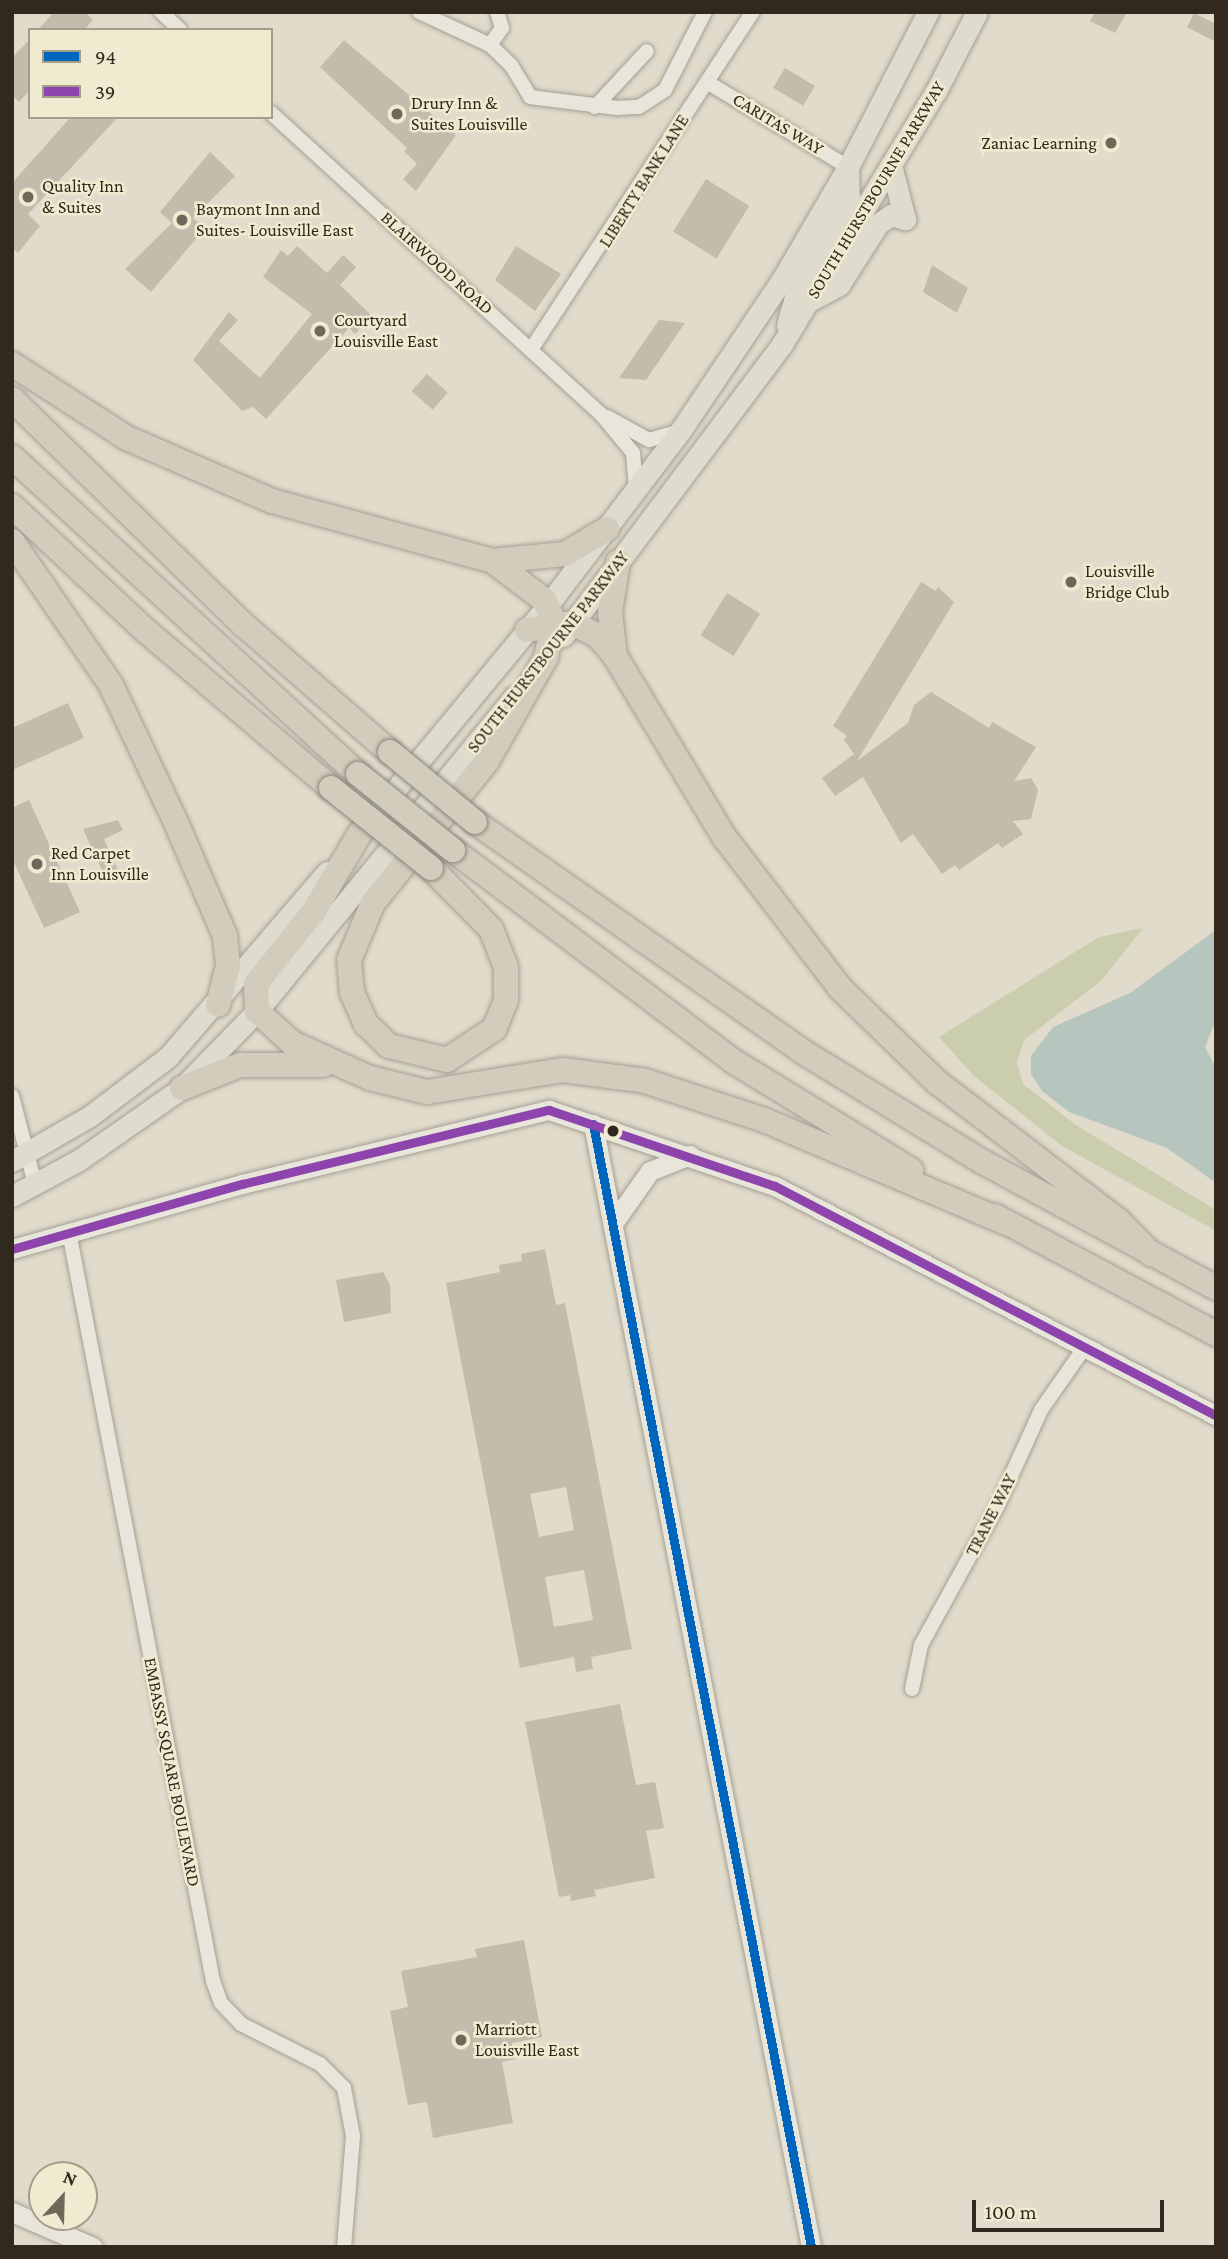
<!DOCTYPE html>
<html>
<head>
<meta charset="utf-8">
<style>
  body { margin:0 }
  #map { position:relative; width:1228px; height:2259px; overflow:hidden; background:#e0dbca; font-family:"Crimson Pro",serif }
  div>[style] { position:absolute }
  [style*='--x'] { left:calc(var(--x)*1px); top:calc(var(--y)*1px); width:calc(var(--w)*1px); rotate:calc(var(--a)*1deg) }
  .green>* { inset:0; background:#cbceae }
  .water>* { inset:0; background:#b6c5bd }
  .building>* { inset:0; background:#c3bbac; transform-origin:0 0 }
  .roads { filter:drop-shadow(0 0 2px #a5a094) drop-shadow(0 0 2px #a5a094) }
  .street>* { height:14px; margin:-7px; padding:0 7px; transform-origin:7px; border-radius:7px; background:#e8e6db }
  .secondary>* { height:19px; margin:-9.5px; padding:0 9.5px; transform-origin:9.5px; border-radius:9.5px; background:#e8e6db }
  .primary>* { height:21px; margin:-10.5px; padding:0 10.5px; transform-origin:10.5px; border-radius:10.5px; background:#dfdccd }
  .highway>* { height:24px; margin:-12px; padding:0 12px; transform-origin:12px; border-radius:12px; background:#d2ccbc }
  .bridges { filter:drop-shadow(0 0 2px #8a857a) drop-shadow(0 0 2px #8a857a) }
  .highway-bridge>* { height:24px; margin:-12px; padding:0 12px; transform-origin:12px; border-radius:12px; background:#d2ccbc }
  .bus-1>* { height:9px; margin:-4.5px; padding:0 4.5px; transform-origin:4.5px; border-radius:4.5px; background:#0065bd }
  .bus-2>* { height:9px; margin:-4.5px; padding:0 4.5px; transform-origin:4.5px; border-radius:4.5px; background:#8e44ad }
  .dots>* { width:19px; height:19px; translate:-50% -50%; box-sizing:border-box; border:4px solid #f0ebd0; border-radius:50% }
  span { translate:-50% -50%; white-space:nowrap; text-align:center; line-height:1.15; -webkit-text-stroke:5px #f0ebd0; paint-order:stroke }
  .poi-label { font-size:18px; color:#31291e }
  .left { translate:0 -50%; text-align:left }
  .right { translate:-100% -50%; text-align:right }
  .street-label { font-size:18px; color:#31291e }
  .frame { position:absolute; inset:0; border:14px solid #31291e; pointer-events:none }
  .legend { position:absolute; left:28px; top:28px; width:245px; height:91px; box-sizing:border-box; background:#f0ebd0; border:2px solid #a49d89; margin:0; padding:9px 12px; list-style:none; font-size:21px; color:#31291e }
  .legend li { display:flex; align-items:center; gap:14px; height:35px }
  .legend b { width:35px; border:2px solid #a49d89 }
  .north { position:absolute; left:28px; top:2161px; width:70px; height:70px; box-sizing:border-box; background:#f0ebd0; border:2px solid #a49d89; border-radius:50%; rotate:22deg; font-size:19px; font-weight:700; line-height:28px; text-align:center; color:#31291e }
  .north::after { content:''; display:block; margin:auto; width:24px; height:32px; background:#6e675a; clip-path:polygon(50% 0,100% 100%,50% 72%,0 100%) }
  .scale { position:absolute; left:972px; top:2200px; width:192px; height:32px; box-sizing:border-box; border:4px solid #31291e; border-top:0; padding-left:9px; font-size:21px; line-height:24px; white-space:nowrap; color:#31291e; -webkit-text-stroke:5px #f0ebd0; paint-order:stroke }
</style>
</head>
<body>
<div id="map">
  <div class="green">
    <div style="clip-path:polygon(1143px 928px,1101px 981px,1024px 1040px,1017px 1062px,1023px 1084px,1076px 1125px,1216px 1210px,1216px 1231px,1062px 1146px,973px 1075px,939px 1037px,1099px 937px)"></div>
  </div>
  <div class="water">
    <div style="clip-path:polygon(1216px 930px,1216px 1020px,1205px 1047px,1216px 1068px,1216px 1183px,1167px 1148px,1069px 1112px,1042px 1091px,1031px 1074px,1031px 1056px,1053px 1027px,1130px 993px)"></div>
  </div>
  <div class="building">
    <div style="clip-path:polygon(54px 12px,85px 12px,93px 20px,84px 30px,38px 30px)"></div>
    <div style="clip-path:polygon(1095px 12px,1127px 12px,1115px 33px,1090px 21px)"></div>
    <div style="clip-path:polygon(1194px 13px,1216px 24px,1216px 42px,1187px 27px)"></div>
    <div style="clip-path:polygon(30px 39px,30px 90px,19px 102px,12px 95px,12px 58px)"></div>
    <div style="clip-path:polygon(344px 40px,456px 135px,416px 191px,403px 179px,417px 164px,404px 151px,407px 148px,320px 67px)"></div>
    <div style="left:785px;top:68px;width:35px;height:23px;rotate:31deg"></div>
    <div style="clip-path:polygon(71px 117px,118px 117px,28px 214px,40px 226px,18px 253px,12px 248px,12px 183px)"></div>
    <div style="clip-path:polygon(210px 152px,235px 176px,193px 218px,205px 228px,151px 292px,125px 269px,172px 223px,160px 212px)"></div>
    <div style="left:706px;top:179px;width:51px;height:62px;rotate:32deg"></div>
    <div style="clip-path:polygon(297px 246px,327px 273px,343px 255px,356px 267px,340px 285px,372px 316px,355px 334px,349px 328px,266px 419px,253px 407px,242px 411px,193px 360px,229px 312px,238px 320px,219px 341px,260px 378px,312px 314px,263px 277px,281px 250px,288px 256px)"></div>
    <div style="clip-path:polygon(516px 246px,561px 274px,535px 311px,495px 280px)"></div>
    <div style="clip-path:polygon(932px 265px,968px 288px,957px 313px,923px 292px)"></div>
    <div style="clip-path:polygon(659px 320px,685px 323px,646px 380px,619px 378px)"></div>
    <div style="left:427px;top:374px;width:28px;height:23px;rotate:42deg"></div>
    <div style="clip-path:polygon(921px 582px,936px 591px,938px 587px,954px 602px,857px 761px,908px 723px,914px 705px,931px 692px,989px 728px,992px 722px,1036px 747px,1014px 781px,1031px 778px,1038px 790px,1031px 819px,1013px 821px,1023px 834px,1002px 848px,998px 843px,959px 870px,955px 865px,942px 874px,913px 834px,901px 843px,863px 777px,835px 796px,822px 778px,854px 754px,844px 740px,847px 736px,833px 726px)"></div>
    <div style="left:727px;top:593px;width:39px;height:50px;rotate:32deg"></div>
    <div style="clip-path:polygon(68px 703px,84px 738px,12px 770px,12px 728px)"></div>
    <div style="clip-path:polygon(29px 800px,80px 912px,44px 928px,12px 858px,12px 808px)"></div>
    <div style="clip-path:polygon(118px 820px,123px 830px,104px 839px,119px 873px,106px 879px,83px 829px)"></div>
    <div style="clip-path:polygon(evenodd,545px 1249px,556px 1305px,565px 1303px,632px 1649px,591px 1657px,593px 1669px,576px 1672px,574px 1657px,520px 1668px,446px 1283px,500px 1272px,499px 1265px,522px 1261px,521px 1254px,545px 1249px,566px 1487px,574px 1530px,539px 1537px,530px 1494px,566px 1487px,545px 1249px,584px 1570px,593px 1620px,554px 1627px,545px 1577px,584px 1570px)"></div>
    <div style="clip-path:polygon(383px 1272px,390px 1285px,391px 1313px,344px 1322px,336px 1280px)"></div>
    <div style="clip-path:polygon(620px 1704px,636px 1785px,655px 1782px,664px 1828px,646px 1831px,655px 1878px,594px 1890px,596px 1896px,571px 1901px,570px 1895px,559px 1897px,525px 1722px)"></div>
    <div style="clip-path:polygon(524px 1940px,542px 2037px,512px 2043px,515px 2059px,502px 2062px,513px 2123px,433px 2138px,427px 2102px,408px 2105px,390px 2011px,408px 2007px,401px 1971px,477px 1957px,475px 1949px)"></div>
  </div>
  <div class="roads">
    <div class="street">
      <div style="--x:161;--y:12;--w:26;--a:43"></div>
      <div style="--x:419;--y:12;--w:78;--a:24.9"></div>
      <div style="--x:490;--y:45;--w:29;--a:44"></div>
      <div style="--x:511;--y:65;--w:37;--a:59"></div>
      <div style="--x:530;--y:97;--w:88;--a:7.2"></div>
      <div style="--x:617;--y:108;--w:22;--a:-3"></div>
      <div style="--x:639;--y:107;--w:31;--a:-33"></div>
      <div style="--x:665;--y:90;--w:88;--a:-62.9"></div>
      <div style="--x:490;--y:45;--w:21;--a:-55"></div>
      <div style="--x:502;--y:28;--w:17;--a:-107"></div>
      <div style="--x:707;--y:82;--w:165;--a:31.1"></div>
      <div style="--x:595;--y:107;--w:76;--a:-47.1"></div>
      <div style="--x:271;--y:113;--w:447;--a:42.4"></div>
      <div style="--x:601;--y:414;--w:50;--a:50.6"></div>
      <div style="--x:633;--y:453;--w:35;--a:85"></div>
      <div style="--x:532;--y:348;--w:402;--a:-56.7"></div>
      <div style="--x:607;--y:417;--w:48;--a:28.7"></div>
      <div style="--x:649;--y:440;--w:29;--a:-16"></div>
      <div style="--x:12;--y:1096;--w:91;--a:75.4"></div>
      <div style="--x:69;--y:1232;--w:763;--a:79.12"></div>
      <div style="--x:213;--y:1981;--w:23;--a:70"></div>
      <div style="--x:221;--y:2003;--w:29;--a:46"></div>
      <div style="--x:241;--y:2024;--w:89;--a:26.9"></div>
      <div style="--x:320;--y:2064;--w:34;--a:45"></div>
      <div style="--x:344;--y:2088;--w:49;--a:79.4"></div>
      <div style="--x:353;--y:2136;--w:111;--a:94.6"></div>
      <div style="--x:912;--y:1689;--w:45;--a:-78.4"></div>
      <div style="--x:921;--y:1645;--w:158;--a:-61.2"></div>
      <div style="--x:997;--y:1507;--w:107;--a:-65.6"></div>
      <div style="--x:1041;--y:1410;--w:77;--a:-55.1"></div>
    </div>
    <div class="secondary">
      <div style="--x:593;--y:1124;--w:1144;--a:79.01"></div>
      <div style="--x:614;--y:1222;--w:62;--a:-54.8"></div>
      <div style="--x:650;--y:1171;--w:43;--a:-21.8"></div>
      <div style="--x:12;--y:1249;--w:239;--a:-15.8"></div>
      <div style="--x:242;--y:1184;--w:316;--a:-13.6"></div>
      <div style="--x:549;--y:1110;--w:238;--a:18.6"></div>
      <div style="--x:775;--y:1186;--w:497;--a:27.5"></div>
      <div style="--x:12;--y:2212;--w:88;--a:23.4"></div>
    </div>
    <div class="primary">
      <div style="--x:891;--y:165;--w:56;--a:75.5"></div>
      <div style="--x:811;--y:300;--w:32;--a:-28"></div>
      <div style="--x:839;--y:285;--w:72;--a:-57.4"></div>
      <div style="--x:878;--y:224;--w:16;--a:-35"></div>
      <div style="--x:891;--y:215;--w:15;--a:16"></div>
      <div style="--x:787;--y:325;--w:33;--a:-74"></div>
      <div style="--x:796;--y:293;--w:108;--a:-60.6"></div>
      <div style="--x:849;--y:199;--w:32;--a:-92"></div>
      <div style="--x:563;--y:636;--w:365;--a:-53.1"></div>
      <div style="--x:782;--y:344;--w:296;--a:-58.7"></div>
      <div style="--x:936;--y:91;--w:89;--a:-62.6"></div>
      <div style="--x:361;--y:831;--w:292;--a:-50.4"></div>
      <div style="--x:547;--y:606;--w:221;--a:-52.7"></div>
      <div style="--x:681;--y:430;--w:183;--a:-56.1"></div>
      <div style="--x:783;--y:278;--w:129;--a:-59.6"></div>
      <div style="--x:848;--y:167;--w:174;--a:-62.7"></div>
      <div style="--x:12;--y:1161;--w:90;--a:-30"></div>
      <div style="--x:90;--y:1116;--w:98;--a:-37.1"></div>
      <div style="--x:168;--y:1057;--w:244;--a:-49.3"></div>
      <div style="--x:12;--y:1196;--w:76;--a:-28.2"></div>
      <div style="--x:79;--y:1160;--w:126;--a:-35"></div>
      <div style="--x:182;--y:1088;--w:107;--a:-45.8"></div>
      <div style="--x:257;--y:1011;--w:406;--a:-50.7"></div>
    </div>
    <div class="highway">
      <div style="--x:12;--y:364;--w:137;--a:32.8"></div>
      <div style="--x:127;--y:438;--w:158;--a:23.5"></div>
      <div style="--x:272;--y:501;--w:229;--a:15.2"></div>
      <div style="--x:493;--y:561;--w:72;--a:-5.6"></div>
      <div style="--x:565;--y:554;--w:49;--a:-30.8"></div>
      <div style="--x:12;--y:399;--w:325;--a:44.3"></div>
      <div style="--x:245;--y:626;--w:192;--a:41"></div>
      <div style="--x:12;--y:457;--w:469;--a:42.5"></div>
      <div style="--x:12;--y:506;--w:182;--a:43"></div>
      <div style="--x:145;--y:630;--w:244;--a:40.3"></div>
      <div style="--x:12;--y:541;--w:175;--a:55.5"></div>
      <div style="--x:111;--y:685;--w:147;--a:64.7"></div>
      <div style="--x:174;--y:818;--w:129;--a:66.6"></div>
      <div style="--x:225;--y:936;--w:30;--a:84"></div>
      <div style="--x:228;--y:966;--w:40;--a:104.4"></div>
      <div style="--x:527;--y:630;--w:46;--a:-8.8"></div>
      <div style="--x:572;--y:623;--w:28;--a:26"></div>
      <div style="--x:597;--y:635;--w:28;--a:49"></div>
      <div style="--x:615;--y:656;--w:213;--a:58.9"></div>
      <div style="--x:725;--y:838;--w:190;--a:52.5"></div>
      <div style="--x:841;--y:989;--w:134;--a:44.1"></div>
      <div style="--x:937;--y:1082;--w:229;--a:37.4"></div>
      <div style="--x:1119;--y:1221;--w:46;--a:45.9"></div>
      <div style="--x:615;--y:656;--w:44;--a:-96.5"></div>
      <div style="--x:610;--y:612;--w:51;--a:-80.9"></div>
      <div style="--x:475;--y:822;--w:403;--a:35"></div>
      <div style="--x:805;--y:1053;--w:209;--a:31.5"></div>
      <div style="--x:983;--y:1162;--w:265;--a:28.4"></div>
      <div style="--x:360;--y:833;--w:91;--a:120.5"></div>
      <div style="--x:314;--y:911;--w:93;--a:128.5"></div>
      <div style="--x:256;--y:984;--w:27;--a:88"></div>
      <div style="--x:257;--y:1011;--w:47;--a:42.4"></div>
      <div style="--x:292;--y:1043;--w:85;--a:24.2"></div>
      <div style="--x:370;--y:1078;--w:59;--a:13.8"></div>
      <div style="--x:427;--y:1092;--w:138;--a:-9.2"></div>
      <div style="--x:563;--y:1070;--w:83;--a:7.6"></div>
      <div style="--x:645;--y:1081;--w:125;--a:18.1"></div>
      <div style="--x:764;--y:1120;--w:264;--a:23"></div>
      <div style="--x:453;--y:850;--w:351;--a:37"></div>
      <div style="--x:733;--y:1061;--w:209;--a:31.5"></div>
      <div style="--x:431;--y:868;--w:86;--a:45.5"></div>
      <div style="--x:491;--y:929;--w:41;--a:68.5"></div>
      <div style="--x:506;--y:967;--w:33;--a:90"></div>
      <div style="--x:506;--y:1000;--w:31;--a:112"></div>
      <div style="--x:494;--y:1029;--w:56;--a:146.6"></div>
      <div style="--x:447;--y:1060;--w:60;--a:-166.4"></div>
      <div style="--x:389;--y:1046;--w:32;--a:-136"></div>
      <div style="--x:366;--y:1024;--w:34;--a:-114"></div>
      <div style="--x:352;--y:993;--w:33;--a:-95"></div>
      <div style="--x:349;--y:960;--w:62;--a:-67.2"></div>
      <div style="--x:373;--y:903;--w:182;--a:-51.2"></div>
      <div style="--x:487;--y:761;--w:120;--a:-60.4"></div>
      <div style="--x:546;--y:657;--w:36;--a:-77"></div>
      <div style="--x:554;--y:622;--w:24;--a:-114"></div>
      <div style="--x:544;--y:600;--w:64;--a:-142.6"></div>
      <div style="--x:182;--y:1088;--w:62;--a:-21.6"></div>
      <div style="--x:240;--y:1065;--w:83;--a:0"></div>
      <div style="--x:995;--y:1216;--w:251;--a:28.1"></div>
    </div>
  </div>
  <div class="bridges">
    <div class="highway-bridge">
      <div style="--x:390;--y:752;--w:110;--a:39.5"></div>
      <div style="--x:358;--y:774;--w:122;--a:38.7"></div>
      <div style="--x:331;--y:788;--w:128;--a:38.7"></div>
    </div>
  </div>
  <div class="bus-1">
    <div style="--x:593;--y:1124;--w:1144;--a:79.01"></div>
  </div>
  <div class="bus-2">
    <div style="--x:12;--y:1249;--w:239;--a:-15.8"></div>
    <div style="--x:242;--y:1184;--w:316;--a:-13.6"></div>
    <div style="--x:549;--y:1110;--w:238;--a:18.6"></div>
    <div style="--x:775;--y:1186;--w:497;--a:27.5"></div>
  </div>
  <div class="dots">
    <div style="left:397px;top:114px;background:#6e675a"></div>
    <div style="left:1111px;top:143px;background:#6e675a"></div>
    <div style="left:28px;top:197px;background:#6e675a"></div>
    <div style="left:182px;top:220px;background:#6e675a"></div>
    <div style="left:320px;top:331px;background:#6e675a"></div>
    <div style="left:1071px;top:582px;background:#6e675a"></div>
    <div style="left:37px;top:864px;background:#6e675a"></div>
    <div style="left:613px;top:1131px;background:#31291e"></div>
    <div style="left:461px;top:2040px;background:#6e675a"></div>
  </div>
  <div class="poi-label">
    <span class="left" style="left:411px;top:114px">Drury Inn &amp;<br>Suites Louisville</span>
    <span class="right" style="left:1097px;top:143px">Zaniac Learning</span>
    <span class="left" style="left:42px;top:197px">Quality Inn<br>&amp; Suites</span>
    <span class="left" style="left:196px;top:220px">Baymont Inn and<br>Suites- Louisville East</span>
    <span class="left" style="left:334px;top:331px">Courtyard<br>Louisville East</span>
    <span class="left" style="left:1085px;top:582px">Louisville<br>Bridge Club</span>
    <span class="left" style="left:51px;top:864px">Red Carpet<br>Inn Louisville</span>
    <span class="left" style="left:475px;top:2040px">Marriott<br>Louisville East</span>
  </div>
  <div class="street-label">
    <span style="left:778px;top:124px;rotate:31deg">CARITAS WAY</span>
    <span style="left:644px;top:181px;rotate:-58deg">LIBERTY BANK LANE</span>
    <span style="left:876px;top:190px;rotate:-59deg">SOUTH HURSTBOURNE PARKWAY</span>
    <span style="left:437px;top:263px;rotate:42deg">BLAIRWOOD ROAD</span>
    <span style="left:548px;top:652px;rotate:-52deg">SOUTH HURSTBOURNE PARKWAY</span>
    <span style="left:991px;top:1515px;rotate:-63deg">TRANE WAY</span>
    <span style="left:172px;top:1772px;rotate:79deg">EMBASSY SQUARE BOULEVARD</span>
  </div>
  <div class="frame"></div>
  <ul class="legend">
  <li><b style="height:9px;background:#0065bd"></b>94</li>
  <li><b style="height:9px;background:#8e44ad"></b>39</li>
  </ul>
  <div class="north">N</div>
  <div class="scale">100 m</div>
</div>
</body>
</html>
